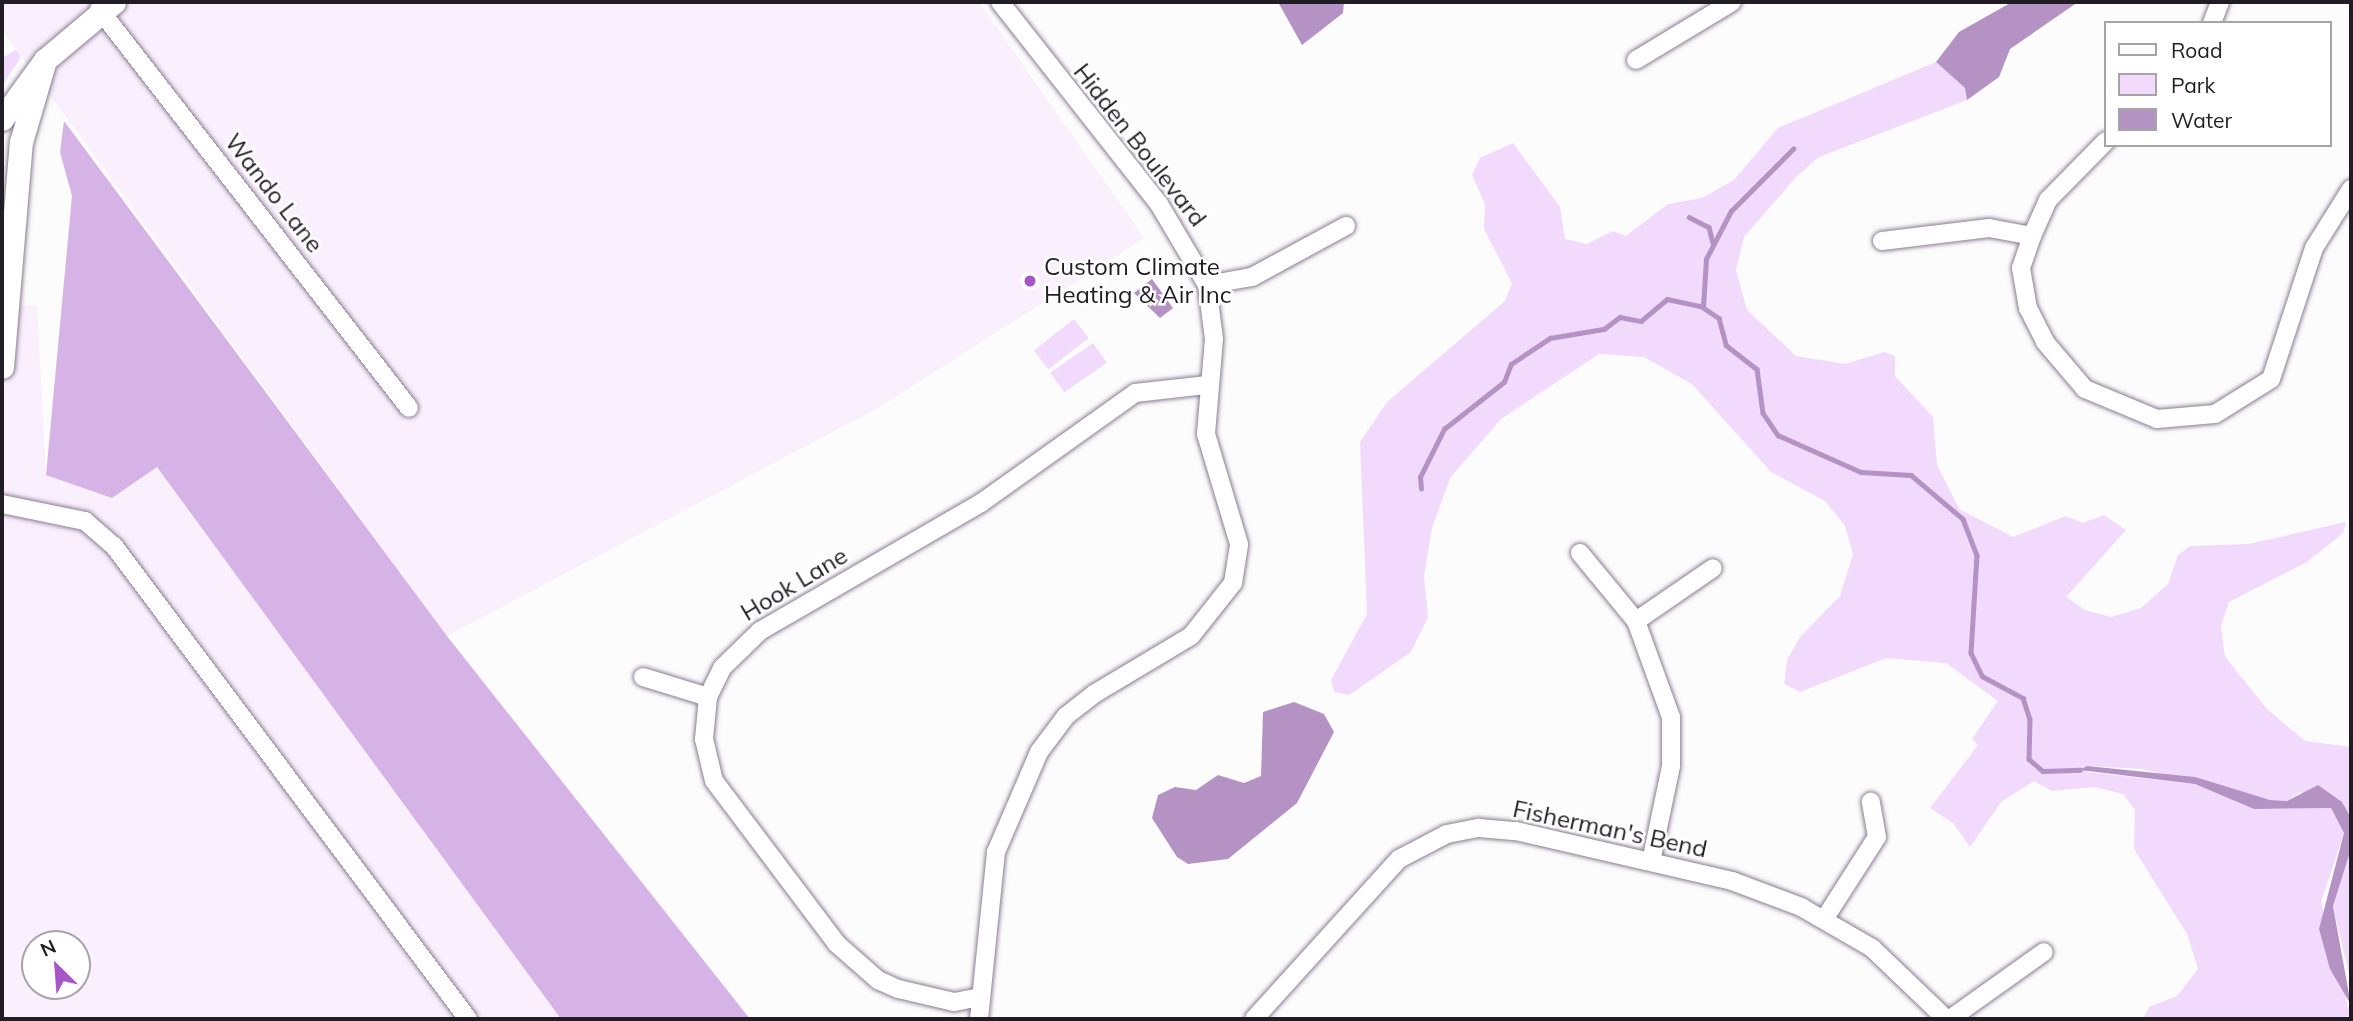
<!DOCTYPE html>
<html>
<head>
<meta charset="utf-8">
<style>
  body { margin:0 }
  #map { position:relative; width:2353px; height:1021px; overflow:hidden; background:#fcfcfc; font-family:Mulish,sans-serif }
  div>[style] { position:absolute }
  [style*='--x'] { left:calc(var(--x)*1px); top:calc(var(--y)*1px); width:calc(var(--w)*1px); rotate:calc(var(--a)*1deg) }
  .built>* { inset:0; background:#f9effd }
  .green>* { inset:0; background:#f1dafc; transform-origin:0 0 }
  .forest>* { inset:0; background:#d6b3e6 }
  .water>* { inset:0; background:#b492c3 }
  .stream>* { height:4.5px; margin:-2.25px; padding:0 2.25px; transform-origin:2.25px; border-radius:2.25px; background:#b492c3 }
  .roads { filter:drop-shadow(0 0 2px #8c7b93) drop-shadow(0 0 2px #8c7b93) }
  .minor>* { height:18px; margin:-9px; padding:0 9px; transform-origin:9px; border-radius:9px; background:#fff }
  .secondary>* { height:23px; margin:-11.5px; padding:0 11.5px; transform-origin:11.5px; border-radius:11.5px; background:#fff }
  .dots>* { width:19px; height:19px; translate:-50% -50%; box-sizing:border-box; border:4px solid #fff; border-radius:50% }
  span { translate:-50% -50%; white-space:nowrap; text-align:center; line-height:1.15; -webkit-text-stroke:5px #fff; paint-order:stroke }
  .street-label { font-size:24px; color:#221c25 }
  .poi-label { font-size:24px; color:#221c25 }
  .left { translate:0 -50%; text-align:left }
  .frame { position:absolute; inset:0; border:4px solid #221c25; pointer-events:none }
  .legend { position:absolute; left:2104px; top:21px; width:228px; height:126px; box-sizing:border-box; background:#fff; border:2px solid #a7a4a8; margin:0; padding:9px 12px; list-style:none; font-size:21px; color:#221c25 }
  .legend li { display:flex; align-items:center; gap:14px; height:35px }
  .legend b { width:35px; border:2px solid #a7a4a8 }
  .north { position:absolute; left:21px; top:930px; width:70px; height:70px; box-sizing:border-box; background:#fff; border:2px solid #a7a4a8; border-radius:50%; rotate:335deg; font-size:19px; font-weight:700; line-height:28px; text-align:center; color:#221c25 }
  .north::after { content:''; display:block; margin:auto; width:24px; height:32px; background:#a656c6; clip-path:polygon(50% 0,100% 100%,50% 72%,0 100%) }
</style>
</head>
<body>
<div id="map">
  <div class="built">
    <div style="clip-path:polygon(2px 2px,979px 2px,1144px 238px,878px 408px,447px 636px,2px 30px)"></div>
    <div style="clip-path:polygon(evenodd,2px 304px,37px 306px,46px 475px,156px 466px,561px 1019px,2px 1019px,2px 304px,35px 944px,77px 944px,77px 986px,35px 986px,35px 944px)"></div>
  </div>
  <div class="green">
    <div style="clip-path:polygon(16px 50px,21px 57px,2px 86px,2px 58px)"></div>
    <div style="clip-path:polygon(1936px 62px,1965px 88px,1967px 100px,1819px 157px,1797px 176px,1744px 237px,1736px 270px,1747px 310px,1796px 356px,1845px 364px,1884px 352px,1895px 356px,1895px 376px,1933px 417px,1937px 465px,1959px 509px,2013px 537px,2066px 516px,2083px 523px,2104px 515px,2126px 530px,2066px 597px,2085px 610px,2111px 617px,2141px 608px,2168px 584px,2178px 555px,2190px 546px,2249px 544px,2346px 522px,2343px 533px,2307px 562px,2229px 602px,2221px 626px,2225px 657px,2267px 709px,2305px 741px,2351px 747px,2351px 818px,2300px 792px,2287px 801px,2270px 800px,2143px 769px,2087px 766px,2086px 772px,2195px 784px,2254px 809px,2331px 808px,2344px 833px,2321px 902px,2351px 1019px,2143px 1019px,2149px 1007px,2177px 996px,2198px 969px,2187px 934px,2134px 849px,2135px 810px,2123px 794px,2095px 787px,2052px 791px,2034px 781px,2001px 802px,1970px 847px,1953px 823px,1930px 808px,1978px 745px,1972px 739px,1998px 701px,1946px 663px,1886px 658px,1800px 692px,1784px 684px,1787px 660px,1801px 636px,1840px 596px,1853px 554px,1845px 526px,1825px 501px,1771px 472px,1692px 384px,1644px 357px,1599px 354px,1501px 419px,1450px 478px,1432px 528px,1424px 576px,1428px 617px,1411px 652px,1349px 695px,1334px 692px,1331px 680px,1367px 614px,1360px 442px,1387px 402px,1505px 301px,1512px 283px,1484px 229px,1485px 204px,1472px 175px,1480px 158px,1513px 143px,1560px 207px,1565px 239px,1587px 244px,1613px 231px,1626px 236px,1668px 204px,1702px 198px,1734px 180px,1778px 128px)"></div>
    <div style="left:1074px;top:319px;width:24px;height:51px;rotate:52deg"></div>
    <div style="left:1093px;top:343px;width:24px;height:52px;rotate:55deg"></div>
    <div style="clip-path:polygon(2351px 849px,2351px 983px,2333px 906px)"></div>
  </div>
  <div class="forest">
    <div style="clip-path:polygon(64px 121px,447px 636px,750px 1019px,561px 1019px,157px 467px,112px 498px,46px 475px,72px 196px,60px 152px)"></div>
  </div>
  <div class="water">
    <div style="clip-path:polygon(1278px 2px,1344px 2px,1343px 13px,1302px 45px)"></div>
    <div style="clip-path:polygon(2012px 2px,2078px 2px,2010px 49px,1999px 77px,1967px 100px,1965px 88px,1936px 62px,1959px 32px)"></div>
    <div style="clip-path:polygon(1152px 279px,1173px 308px,1160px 318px,1134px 293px)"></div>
    <div style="clip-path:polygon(1294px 702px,1324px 714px,1334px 732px,1297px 803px,1228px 859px,1188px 864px,1177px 857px,1152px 818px,1158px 795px,1175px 787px,1196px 790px,1218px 775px,1244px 783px,1261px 776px,1263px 712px)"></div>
    <div style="clip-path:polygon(2087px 766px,2195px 777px,2270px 800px,2287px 801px,2318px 785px,2342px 802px,2351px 818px,2351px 849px,2333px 906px,2351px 1005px,2330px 969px,2319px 929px,2344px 833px,2331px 808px,2254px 809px,2195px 784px,2080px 770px)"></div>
  </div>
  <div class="stream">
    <div style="--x:1689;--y:217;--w:22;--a:27"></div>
    <div style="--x:1709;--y:227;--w:16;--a:76"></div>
    <div style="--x:1703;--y:307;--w:48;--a:-86.4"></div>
    <div style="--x:1706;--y:259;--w:54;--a:-62.5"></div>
    <div style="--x:1731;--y:211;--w:88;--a:-45"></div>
    <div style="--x:1421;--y:489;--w:12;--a:-95"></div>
    <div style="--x:1420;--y:477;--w:54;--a:-63.4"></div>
    <div style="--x:1444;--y:429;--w:76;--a:-38.1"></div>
    <div style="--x:1504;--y:382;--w:19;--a:-69"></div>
    <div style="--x:1511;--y:364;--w:47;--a:-33.7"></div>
    <div style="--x:1550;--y:338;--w:55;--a:-9.5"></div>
    <div style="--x:1604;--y:329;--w:20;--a:-37"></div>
    <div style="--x:1620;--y:317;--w:21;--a:11"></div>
    <div style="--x:1641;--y:321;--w:34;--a:-40"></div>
    <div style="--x:1667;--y:299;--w:35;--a:12"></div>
    <div style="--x:1701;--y:306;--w:22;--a:34"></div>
    <div style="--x:1719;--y:318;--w:28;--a:75"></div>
    <div style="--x:1726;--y:345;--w:39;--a:38"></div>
    <div style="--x:1757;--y:369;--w:44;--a:82.2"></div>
    <div style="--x:1763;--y:413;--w:27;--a:56"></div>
    <div style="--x:1778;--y:435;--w:91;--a:24"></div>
    <div style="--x:1861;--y:472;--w:50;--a:3.4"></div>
    <div style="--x:1911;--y:475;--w:68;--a:40.2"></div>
    <div style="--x:1963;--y:519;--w:39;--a:69"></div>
    <div style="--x:1977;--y:555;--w:98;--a:93.5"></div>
    <div style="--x:1971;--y:653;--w:25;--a:64"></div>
    <div style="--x:1982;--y:676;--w:47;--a:28.2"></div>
    <div style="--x:2023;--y:698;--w:22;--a:72"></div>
    <div style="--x:2030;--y:719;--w:40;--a:91.4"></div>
    <div style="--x:2029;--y:759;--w:18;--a:41"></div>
    <div style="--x:2043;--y:771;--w:37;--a:-2"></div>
  </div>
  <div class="roads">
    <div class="minor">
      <div style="--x:99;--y:9;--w:505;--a:52.15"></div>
      <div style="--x:2212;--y:23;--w:22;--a:-69"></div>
      <div style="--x:1636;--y:60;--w:112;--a:-31.1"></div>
      <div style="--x:2032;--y:236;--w:34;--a:109"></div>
      <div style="--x:2021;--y:268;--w:41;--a:80.1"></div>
      <div style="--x:2028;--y:308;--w:38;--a:63"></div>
      <div style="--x:2045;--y:342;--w:62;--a:49.6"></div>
      <div style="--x:2085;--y:389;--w:78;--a:22.6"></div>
      <div style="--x:2157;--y:419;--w:58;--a:-4.9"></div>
      <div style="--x:2215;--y:414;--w:66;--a:-32"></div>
      <div style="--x:2271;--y:379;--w:138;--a:-71.8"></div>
      <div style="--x:2314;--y:248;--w:70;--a:-57.9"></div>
      <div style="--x:1882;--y:241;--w:108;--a:-6.9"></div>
      <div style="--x:1989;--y:228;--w:44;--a:10.5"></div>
      <div style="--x:2032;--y:236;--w:39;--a:-66"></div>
      <div style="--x:2048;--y:200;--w:83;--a:-45.5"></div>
      <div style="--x:1207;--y:285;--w:46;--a:-10.1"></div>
      <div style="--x:1252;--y:277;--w:107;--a:-28.5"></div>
      <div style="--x:2;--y:504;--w:85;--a:11.6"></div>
      <div style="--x:85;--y:521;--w:38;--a:41"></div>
      <div style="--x:114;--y:546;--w:591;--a:53.19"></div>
      <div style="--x:1580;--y:553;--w:88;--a:50.5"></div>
      <div style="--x:1636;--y:621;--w:102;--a:70"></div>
      <div style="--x:1671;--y:717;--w:49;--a:90"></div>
      <div style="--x:1671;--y:766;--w:98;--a:101.8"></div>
      <div style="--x:1636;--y:621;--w:93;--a:-34.5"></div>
      <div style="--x:643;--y:677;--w:68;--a:17.1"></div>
      <div style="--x:1825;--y:918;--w:96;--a:-57.3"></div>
      <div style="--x:1877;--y:837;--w:36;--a:-100"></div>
      <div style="--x:980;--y:997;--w:26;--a:169"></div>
      <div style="--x:954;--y:1002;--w:57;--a:-166.9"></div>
      <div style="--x:898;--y:989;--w:22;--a:-156"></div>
      <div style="--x:878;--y:980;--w:55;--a:-138.7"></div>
      <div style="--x:837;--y:944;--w:204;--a:-127"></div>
      <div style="--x:714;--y:781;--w:43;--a:-103.4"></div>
      <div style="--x:704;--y:739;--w:42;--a:-84.6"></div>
      <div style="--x:708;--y:697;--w:32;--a:-64"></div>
      <div style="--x:722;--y:668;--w:53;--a:-44.2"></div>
      <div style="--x:760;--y:631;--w:255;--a:-30.1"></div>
      <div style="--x:981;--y:503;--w:189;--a:-35.5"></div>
      <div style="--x:1135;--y:393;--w:71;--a:-6.4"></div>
      <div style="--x:979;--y:1019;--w:168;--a:-84.2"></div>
      <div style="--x:996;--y:852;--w:109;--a:-66.7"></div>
      <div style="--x:1039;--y:752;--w:45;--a:-53.1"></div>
      <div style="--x:1066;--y:716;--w:36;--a:-38"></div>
      <div style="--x:1094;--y:694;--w:113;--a:-30.9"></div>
      <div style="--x:1191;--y:636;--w:68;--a:-51.6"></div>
      <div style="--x:1233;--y:583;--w:39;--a:-81"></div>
      <div style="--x:1239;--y:544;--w:115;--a:-106.7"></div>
      <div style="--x:1206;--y:434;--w:95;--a:-85.2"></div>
      <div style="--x:1214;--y:339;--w:54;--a:-97.4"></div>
      <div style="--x:1207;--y:285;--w:94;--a:-120.7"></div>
      <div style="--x:1159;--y:204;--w:257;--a:-128.2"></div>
      <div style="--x:1254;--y:1019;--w:216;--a:-47.8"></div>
      <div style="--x:1399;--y:859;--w:54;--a:-27.5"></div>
      <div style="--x:1447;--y:834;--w:33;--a:-11"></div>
      <div style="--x:1479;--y:828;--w:37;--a:5"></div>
      <div style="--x:1516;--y:831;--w:222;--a:13"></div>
      <div style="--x:1732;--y:881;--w:74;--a:20.6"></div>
      <div style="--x:1801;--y:907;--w:82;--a:30"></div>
      <div style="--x:1872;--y:948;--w:103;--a:43.8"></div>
      <div style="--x:1950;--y:1019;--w:115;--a:-35.5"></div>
    </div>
    <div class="secondary">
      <div style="--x:2;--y:119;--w:73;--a:-53.9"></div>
      <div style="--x:45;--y:60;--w:90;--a:-40"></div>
      <div style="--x:2;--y:367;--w:226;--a:-85.2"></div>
      <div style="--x:21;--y:142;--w:85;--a:-73.7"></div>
    </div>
  </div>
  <div class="dots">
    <div style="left:1030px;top:281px;background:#a656c6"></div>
  </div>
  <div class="street-label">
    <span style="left:1140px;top:145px;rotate:52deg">Hidden Boulevard</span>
    <span style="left:274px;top:193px;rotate:52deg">Wando Lane</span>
    <span style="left:794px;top:584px;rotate:-31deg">Hook Lane</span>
    <span style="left:1610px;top:829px;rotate:12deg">Fisherman's Bend</span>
  </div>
  <div class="poi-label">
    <span class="left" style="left:1044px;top:281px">Custom Climate<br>Heating &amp; Air Inc</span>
  </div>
  <div class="frame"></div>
  <ul class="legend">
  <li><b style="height:9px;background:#fff"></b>Road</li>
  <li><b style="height:19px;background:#f1dafc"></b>Park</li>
  <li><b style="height:19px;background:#b492c3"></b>Water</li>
  </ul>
  <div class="north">N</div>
</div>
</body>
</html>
